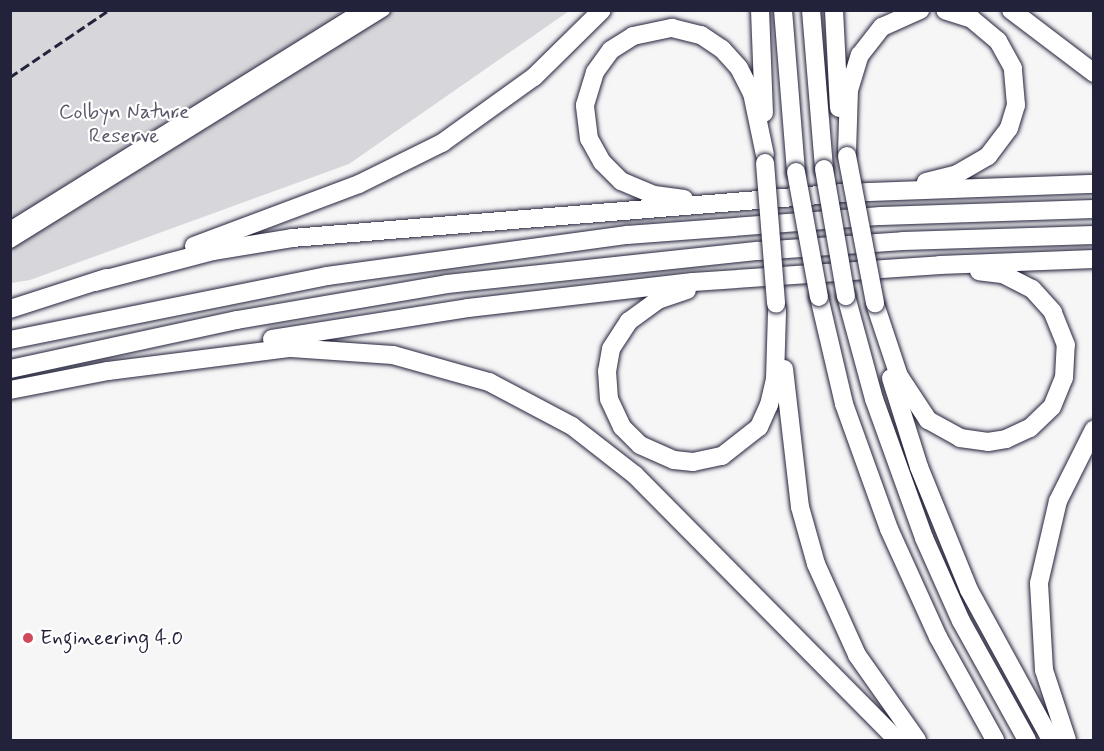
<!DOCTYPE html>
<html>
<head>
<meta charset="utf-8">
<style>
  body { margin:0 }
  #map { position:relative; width:1104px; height:751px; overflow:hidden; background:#f6f6f7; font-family:Mynerve,sans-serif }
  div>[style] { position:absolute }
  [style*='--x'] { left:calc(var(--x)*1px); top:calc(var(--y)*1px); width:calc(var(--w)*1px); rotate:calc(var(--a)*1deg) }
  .green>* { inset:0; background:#d7d7db }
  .roads { filter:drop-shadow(0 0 2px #22223b) drop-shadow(0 0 2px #22223b) }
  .secondary>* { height:14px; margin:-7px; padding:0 7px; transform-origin:7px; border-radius:7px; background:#fff }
  .highway>* { height:18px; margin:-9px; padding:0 9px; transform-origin:9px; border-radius:9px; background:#fff }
  .rail>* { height:3px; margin-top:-1.5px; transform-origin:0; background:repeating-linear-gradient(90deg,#22223b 0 9px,transparent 0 13.5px) }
  .bridges { filter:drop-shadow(0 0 2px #22223b) drop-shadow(0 0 2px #22223b) }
  .highway-bridge>* { height:18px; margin:-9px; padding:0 9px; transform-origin:9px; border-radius:9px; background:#fff }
  .dots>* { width:16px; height:16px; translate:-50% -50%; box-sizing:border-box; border:3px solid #fff; border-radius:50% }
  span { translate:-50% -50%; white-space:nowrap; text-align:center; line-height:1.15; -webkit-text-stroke:4.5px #fff; paint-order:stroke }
  .park-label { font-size:21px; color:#58586b }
  .poi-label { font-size:21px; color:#22223b }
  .left { translate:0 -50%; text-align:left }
  .frame { position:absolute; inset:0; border:12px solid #22223b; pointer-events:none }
</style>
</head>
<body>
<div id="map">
  <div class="green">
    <div style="clip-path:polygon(11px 11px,569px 11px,349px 164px,30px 280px,11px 283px)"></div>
  </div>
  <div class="roads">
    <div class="secondary">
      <div style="--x:10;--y:229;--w:415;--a:-31.9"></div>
      <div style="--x:10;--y:241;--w:439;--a:-31.8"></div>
    </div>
    <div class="highway">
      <div style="--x:760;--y:10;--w:103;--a:87.8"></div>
      <div style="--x:783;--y:10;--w:163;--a:85.4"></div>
      <div style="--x:811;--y:10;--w:160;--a:85.3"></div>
      <div style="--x:834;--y:10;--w:98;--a:87.1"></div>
      <div style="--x:1011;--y:10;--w:104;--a:37.2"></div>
      <div style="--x:847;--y:153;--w:63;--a:-88.2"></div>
      <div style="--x:849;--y:90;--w:37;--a:-73"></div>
      <div style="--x:860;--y:55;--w:36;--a:-52"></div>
      <div style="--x:882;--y:27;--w:42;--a:-24.1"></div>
      <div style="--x:926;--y:182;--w:32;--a:-14"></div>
      <div style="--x:957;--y:174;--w:36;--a:-30"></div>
      <div style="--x:988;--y:156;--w:35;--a:-53"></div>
      <div style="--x:1009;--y:128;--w:24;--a:-73"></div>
      <div style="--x:1016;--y:105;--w:37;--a:-95"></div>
      <div style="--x:1013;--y:68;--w:31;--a:-119"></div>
      <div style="--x:998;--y:41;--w:34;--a:-140"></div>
      <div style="--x:972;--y:19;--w:28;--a:-162"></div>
      <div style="--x:684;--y:199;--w:30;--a:-172"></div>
      <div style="--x:654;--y:195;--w:36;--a:-157"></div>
      <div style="--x:621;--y:181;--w:27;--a:-135"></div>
      <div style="--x:602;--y:162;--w:26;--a:-119"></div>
      <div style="--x:589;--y:139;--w:34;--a:-97"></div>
      <div style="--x:585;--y:105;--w:34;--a:-73"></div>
      <div style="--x:595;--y:72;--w:27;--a:-54"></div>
      <div style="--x:611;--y:50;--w:26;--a:-32"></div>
      <div style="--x:633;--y:36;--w:40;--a:-12"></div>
      <div style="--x:672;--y:28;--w:30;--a:14"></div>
      <div style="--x:701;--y:35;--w:25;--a:34"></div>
      <div style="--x:722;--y:49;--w:25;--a:48"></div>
      <div style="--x:739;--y:68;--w:28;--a:63"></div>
      <div style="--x:752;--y:93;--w:63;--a:78.2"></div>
      <div style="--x:194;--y:246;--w:176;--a:-20.6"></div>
      <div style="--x:359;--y:184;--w:93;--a:-26.3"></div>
      <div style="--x:442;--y:143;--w:113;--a:-35.7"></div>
      <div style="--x:534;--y:77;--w:95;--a:-44.6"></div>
      <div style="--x:95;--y:282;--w:122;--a:-14.7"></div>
      <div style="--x:213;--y:251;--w:80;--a:-9.3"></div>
      <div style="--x:292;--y:238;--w:554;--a:-4.66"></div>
      <div style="--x:844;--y:193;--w:250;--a:-2.1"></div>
      <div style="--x:687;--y:290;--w:31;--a:161"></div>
      <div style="--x:658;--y:300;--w:36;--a:144"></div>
      <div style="--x:629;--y:321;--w:33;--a:123"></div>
      <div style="--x:611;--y:349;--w:22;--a:100"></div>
      <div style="--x:607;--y:371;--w:28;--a:86"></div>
      <div style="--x:609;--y:399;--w:31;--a:65"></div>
      <div style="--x:622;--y:427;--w:25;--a:45"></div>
      <div style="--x:640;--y:445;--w:37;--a:24"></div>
      <div style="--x:674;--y:460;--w:19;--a:6"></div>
      <div style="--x:693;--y:462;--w:30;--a:-12"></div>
      <div style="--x:722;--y:456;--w:47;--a:-38.1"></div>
      <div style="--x:759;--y:427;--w:24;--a:-66"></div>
      <div style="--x:769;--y:405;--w:27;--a:-77"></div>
      <div style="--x:775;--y:379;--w:69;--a:-88.3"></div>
      <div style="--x:846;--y:296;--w:107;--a:74.8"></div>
      <div style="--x:874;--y:399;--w:148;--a:70.2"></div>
      <div style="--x:924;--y:538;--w:91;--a:66"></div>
      <div style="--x:961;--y:621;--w:136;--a:61"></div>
      <div style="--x:819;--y:297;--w:110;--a:76.8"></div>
      <div style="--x:844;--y:404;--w:133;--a:70.2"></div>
      <div style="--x:889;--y:529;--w:119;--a:65.6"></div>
      <div style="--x:938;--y:637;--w:118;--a:61"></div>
      <div style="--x:876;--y:307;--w:73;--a:71.6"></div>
      <div style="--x:899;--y:376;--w:53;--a:56.6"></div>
      <div style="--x:928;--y:420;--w:37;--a:29"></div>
      <div style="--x:960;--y:438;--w:28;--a:8"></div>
      <div style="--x:988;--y:442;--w:18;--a:-9"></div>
      <div style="--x:1006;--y:439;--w:26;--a:-25"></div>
      <div style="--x:1030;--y:428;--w:30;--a:-44"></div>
      <div style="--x:1052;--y:407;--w:31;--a:-68"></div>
      <div style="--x:1064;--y:378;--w:33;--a:-87"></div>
      <div style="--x:1066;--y:345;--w:35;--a:-112"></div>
      <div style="--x:1053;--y:312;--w:31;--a:-132"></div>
      <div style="--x:1032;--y:289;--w:34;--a:-153"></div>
      <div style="--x:1002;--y:274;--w:23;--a:-173"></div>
      <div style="--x:10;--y:309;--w:101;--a:-17.9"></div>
      <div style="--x:272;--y:339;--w:198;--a:-9"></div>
      <div style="--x:468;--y:308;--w:226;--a:-6.6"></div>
      <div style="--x:693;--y:282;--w:248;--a:-3.9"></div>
      <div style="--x:940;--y:265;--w:154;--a:-2.2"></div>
      <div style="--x:10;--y:340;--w:323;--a:-11.4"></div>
      <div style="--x:327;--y:276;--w:303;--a:-7.8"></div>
      <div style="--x:627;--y:235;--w:255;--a:-4.3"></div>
      <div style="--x:881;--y:216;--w:213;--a:-1.9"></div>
      <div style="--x:10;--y:369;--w:232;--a:-12.2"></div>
      <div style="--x:237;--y:320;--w:213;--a:-9.7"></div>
      <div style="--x:447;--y:284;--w:313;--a:-6.1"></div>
      <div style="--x:758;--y:251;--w:145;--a:-3.9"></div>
      <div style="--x:903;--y:241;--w:191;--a:-1.8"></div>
      <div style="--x:784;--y:369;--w:139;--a:83.4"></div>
      <div style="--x:800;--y:507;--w:59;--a:74.3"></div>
      <div style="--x:816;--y:564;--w:100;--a:65.7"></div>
      <div style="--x:857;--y:655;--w:104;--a:54.8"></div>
      <div style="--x:891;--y:378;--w:93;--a:72.5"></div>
      <div style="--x:919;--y:467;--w:133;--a:67.9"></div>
      <div style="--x:969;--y:590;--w:171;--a:61.3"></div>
      <div style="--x:10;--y:390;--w:100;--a:-11"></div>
      <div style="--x:108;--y:371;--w:184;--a:-7.2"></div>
      <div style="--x:291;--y:348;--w:102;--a:3.9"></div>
      <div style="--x:393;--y:355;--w:100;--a:15.7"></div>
      <div style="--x:489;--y:382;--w:94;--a:27.9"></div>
      <div style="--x:572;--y:426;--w:80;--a:37.9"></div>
      <div style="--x:635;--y:475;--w:373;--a:45.3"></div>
      <div style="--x:1067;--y:740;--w:74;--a:-108.2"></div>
      <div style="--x:1044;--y:670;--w:87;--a:-93.3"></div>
      <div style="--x:1039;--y:583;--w:84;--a:-77"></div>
      <div style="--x:1058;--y:501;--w:80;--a:-63.4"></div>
    </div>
  </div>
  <div class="rail">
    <div style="--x:10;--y:77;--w:120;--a:-34.1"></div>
  </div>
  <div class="bridges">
    <div class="highway-bridge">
      <div style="--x:847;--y:156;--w:150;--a:79.2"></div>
      <div style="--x:765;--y:163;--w:141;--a:85.5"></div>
      <div style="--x:824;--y:169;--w:129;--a:80.2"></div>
      <div style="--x:796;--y:172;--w:127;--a:79.6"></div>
    </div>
  </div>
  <div class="dots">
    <div style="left:28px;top:638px;background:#d1495b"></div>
  </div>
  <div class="park-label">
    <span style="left:124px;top:124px">Colbyn Nature<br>Reserve</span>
  </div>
  <div class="poi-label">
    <span class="left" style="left:40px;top:638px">Engineering 4.0</span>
  </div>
  <div class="frame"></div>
</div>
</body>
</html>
